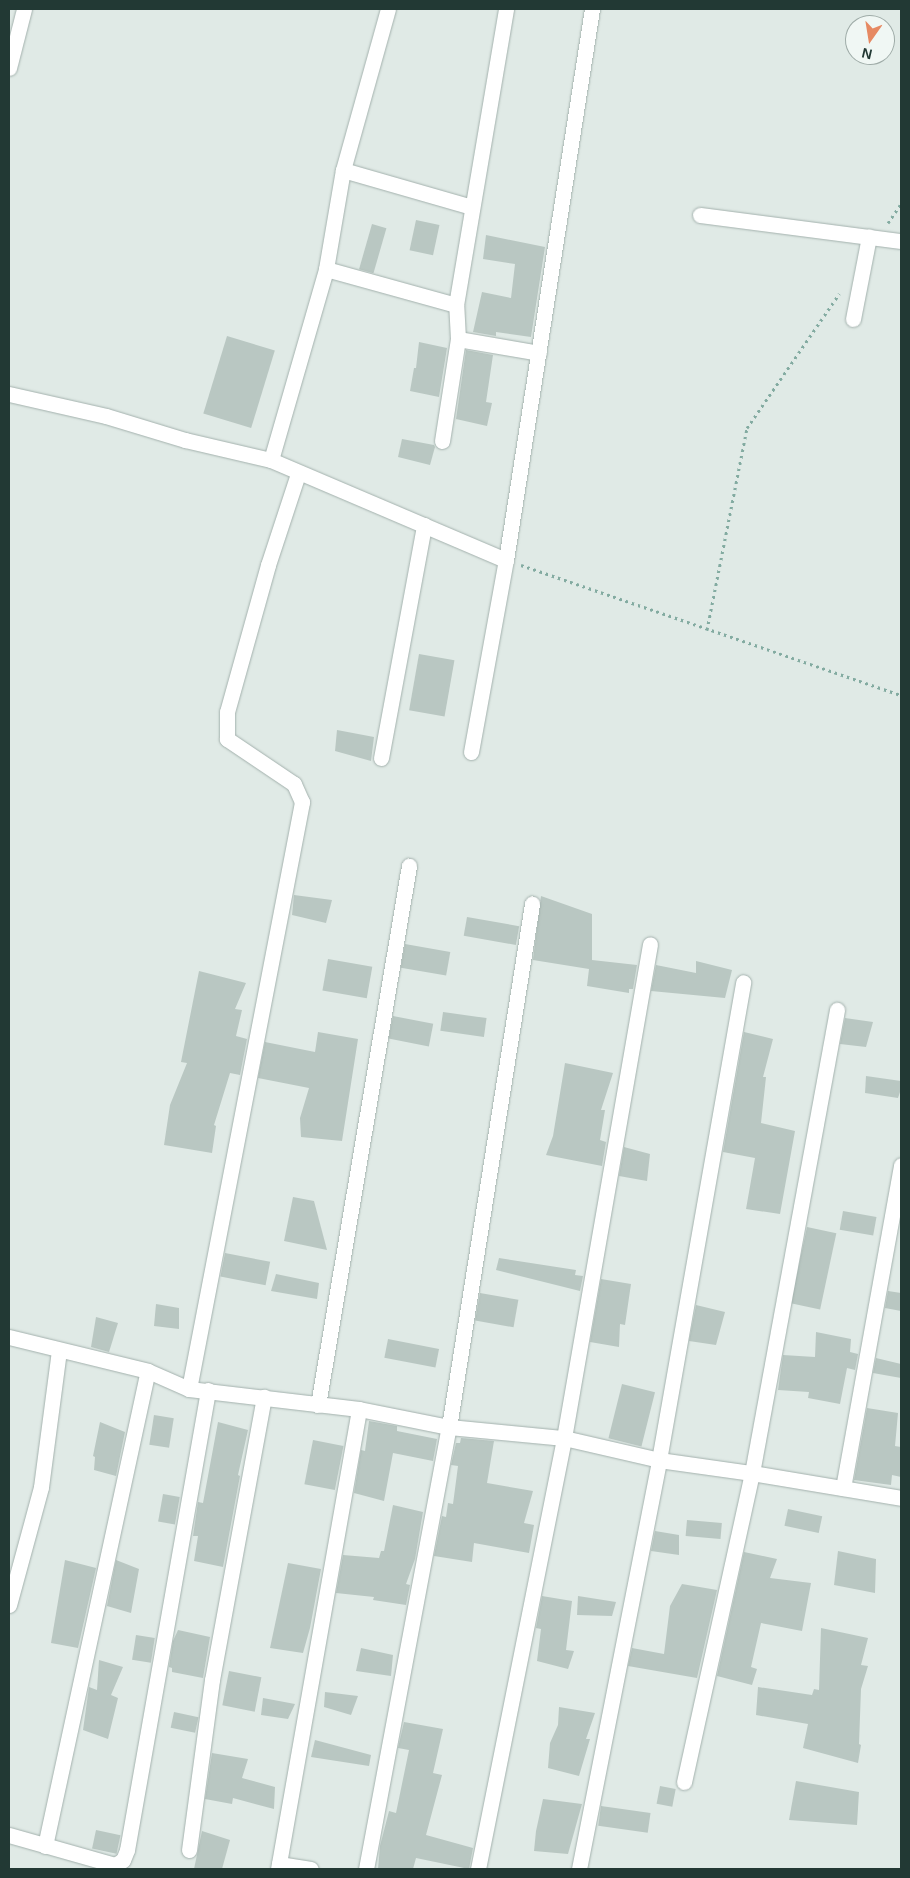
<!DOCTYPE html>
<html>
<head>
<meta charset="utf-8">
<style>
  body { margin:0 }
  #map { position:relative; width:910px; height:1878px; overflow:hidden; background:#e0eae6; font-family:Arial,sans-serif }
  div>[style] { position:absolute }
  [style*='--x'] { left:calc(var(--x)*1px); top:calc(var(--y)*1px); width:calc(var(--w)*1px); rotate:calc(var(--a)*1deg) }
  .building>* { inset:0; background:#b9c7c2; transform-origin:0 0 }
  .path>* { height:3px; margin-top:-1.5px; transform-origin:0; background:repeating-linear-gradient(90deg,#83aba1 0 2.5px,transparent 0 6.5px) }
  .roads { filter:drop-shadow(0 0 1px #a3b1ad) drop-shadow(0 0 1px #a3b1ad) }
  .minor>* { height:15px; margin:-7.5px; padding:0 7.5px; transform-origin:7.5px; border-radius:7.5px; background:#fff }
  .tertiary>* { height:15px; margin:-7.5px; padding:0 7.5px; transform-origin:7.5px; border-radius:7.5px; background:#fff }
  span { translate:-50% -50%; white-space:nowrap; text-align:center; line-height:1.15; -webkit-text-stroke:5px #f0f7f4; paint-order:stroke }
  .frame { position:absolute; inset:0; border:10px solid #223934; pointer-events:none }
  .north { position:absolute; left:845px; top:15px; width:50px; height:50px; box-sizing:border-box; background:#f0f7f4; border:1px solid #9eaba7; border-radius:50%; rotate:193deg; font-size:14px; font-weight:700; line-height:20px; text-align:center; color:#223934 }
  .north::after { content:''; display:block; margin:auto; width:18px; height:22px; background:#e68962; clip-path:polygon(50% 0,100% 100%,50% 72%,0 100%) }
</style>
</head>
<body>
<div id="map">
  <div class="building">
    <div style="left:416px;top:220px;width:24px;height:31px;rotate:12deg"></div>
    <div style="left:372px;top:224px;width:15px;height:47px;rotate:16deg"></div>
    <div style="clip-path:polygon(486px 235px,545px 247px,531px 337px,496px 332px,496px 336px,473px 332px,482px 292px,511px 298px,515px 264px,483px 259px)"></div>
    <div style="left:227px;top:336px;width:50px;height:81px;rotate:17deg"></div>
    <div style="clip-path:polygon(419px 342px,447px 348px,439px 397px,410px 391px,414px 368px,416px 368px)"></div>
    <div style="clip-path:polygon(466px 350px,493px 355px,486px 402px,492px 403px,487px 426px,456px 419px)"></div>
    <div style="clip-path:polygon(402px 439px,434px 445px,435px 447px,430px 465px,398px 457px)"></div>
    <div style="left:419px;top:654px;width:36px;height:57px;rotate:10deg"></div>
    <div style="clip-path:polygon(337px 730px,374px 737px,371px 761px,335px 751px)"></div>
    <div style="clip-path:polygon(294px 895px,332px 900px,326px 923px,292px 915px)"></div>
    <div style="clip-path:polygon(541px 896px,592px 914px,592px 960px,637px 965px,633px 989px,629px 989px,629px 993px,587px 986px,589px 969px,533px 960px)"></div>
    <div style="left:467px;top:917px;width:53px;height:19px;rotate:10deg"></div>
    <div style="left:405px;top:944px;width:46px;height:24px;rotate:10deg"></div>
    <div style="left:328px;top:959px;width:45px;height:32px;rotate:10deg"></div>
    <div style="clip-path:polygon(696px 961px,732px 970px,725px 998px,651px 991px,656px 965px,696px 973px)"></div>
    <div style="clip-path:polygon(199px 971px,246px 983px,235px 1009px,242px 1010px,236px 1036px,247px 1039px,240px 1075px,230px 1073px,214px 1125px,216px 1126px,212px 1153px,164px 1145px,170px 1105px,187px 1063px,181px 1062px)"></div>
    <div style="left:443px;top:1012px;width:44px;height:19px;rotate:8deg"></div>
    <div style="left:393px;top:1016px;width:41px;height:23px;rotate:11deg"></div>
    <div style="clip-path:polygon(845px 1018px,873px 1022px,866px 1047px,840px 1044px)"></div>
    <div style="clip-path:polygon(318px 1032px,358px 1039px,342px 1141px,301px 1137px,300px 1118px,309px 1088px,258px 1078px,265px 1042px,315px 1052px)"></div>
    <div style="clip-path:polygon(744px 1032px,773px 1039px,763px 1077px,766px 1077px,761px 1123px,795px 1131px,780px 1214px,746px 1209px,755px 1158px,723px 1152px)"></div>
    <div style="clip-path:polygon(565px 1063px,613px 1073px,601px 1110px,605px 1110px,600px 1140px,606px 1142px,602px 1166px,546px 1155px,553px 1136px)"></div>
    <div style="clip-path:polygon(866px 1076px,901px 1081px,901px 1089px,898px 1098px,865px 1093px)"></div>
    <div style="clip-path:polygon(624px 1147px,650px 1154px,647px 1181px,619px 1176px)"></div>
    <div style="clip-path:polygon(293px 1197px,314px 1201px,327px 1250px,284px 1241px)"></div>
    <div style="left:843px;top:1211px;width:34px;height:19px;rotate:10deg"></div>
    <div style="left:807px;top:1227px;width:30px;height:78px;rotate:12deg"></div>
    <div style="left:225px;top:1253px;width:46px;height:24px;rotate:11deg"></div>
    <div style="clip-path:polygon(499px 1258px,576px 1270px,575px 1275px,583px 1276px,580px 1291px,496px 1270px)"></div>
    <div style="clip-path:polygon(276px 1274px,319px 1283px,317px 1299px,271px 1291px)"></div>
    <div style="clip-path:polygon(601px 1279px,631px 1284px,625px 1325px,620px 1324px,619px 1347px,590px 1342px)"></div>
    <div style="clip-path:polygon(888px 1291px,901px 1293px,901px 1311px,885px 1308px)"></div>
    <div style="left:480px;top:1293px;width:39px;height:28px;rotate:10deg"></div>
    <div style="clip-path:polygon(156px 1304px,179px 1308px,179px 1329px,154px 1326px)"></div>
    <div style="clip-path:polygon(696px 1305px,725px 1312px,716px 1345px,689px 1341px)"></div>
    <div style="clip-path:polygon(96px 1317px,118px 1323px,109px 1352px,91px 1347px)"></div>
    <div style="clip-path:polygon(816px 1332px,851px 1339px,850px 1352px,858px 1354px,855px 1370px,847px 1368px,840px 1404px,808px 1398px,809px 1392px,778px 1390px,783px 1355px,815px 1357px)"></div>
    <div style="left:388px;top:1339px;width:52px;height:19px;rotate:11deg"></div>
    <div style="clip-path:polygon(876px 1358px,901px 1364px,901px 1378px,873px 1373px)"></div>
    <div style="left:622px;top:1384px;width:34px;height:56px;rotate:14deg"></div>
    <div style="clip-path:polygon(867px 1408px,898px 1413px,895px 1446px,901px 1447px,901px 1477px,892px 1475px,891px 1485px,854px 1480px)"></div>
    <div style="left:154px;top:1415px;width:20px;height:30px;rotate:9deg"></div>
    <div style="clip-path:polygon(369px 1421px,397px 1426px,397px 1431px,437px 1439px,433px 1461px,393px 1453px,384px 1501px,354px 1493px,361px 1450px,365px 1451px)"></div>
    <div style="clip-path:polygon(100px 1422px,125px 1432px,116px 1476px,94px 1470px,95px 1457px,93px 1456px)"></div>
    <div style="clip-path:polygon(218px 1422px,248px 1430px,238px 1475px,240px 1476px,223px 1567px,194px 1561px,198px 1536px,193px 1536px,198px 1502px,203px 1503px)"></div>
    <div style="clip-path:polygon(461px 1438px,494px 1441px,487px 1483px,533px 1491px,524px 1523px,534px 1525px,529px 1553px,474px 1543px,472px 1562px,434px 1556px,442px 1516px,446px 1517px,448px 1503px,453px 1504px,458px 1466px,451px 1465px,456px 1443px,460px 1443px)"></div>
    <div style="left:313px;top:1440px;width:31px;height:45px;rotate:11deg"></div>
    <div style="left:163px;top:1494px;width:17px;height:28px;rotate:10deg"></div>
    <div style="clip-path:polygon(393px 1505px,423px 1512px,415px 1559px,406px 1584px,410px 1585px,406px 1605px,373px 1600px,374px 1597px,336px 1593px,343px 1555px,379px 1558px,381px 1551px,384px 1551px)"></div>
    <div style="left:788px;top:1509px;width:35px;height:17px;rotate:12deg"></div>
    <div style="left:687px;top:1520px;width:35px;height:16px;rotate:5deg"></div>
    <div style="clip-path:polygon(655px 1531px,679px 1535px,679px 1555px,651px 1551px)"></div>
    <div style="clip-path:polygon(838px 1551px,876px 1559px,875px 1593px,834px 1585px)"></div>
    <div style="clip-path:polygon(744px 1552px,777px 1559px,770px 1578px,811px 1583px,802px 1631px,761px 1623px,751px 1667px,757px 1669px,752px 1685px,717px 1676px)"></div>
    <div style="clip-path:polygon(65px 1560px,96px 1568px,78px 1648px,51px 1643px)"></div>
    <div style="clip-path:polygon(116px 1560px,139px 1569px,131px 1613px,107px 1606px)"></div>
    <div style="clip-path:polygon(288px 1563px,321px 1569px,310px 1628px,303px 1653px,270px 1648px)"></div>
    <div style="clip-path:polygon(682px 1584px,717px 1590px,697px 1678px,628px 1666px,632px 1648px,664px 1654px,670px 1606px)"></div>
    <div style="clip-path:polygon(542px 1596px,572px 1601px,566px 1650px,574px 1651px,568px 1669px,537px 1661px,541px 1629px,536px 1628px)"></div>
    <div style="clip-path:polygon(578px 1596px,616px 1602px,612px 1616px,577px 1615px)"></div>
    <div style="clip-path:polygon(821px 1628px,868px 1638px,861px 1665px,868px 1666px,861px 1689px,859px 1744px,861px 1745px,858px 1763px,803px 1748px,808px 1724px,756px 1715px,758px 1687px,812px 1695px,814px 1689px,819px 1690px)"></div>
    <div style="clip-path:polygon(178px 1630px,210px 1637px,203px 1678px,172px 1672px,172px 1668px,169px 1667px,173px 1641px)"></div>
    <div style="left:136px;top:1635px;width:19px;height:25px;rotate:9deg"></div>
    <div style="clip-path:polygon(361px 1648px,393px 1655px,391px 1676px,356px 1671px)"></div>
    <div style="clip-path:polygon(99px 1660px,123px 1667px,111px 1695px,118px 1698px,108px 1739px,83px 1730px,89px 1687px,97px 1690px)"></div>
    <div style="left:229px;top:1671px;width:33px;height:35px;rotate:11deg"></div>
    <div style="clip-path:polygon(325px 1692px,358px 1696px,351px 1715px,324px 1707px)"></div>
    <div style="clip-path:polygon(263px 1698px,295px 1704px,288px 1719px,261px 1715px)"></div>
    <div style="clip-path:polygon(559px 1707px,595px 1713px,586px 1739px,590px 1739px,579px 1776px,548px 1768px,550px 1743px,558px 1725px)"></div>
    <div style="left:174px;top:1712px;width:25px;height:16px;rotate:12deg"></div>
    <div style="clip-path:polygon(404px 1722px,443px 1729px,433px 1773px,442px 1775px,426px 1835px,473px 1848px,469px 1869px,416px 1858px,413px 1869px,378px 1869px,380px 1846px,389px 1811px,396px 1813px,409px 1750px,398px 1748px)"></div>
    <div style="clip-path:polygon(315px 1740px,371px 1755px,369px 1766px,311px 1757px)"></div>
    <div style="clip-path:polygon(212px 1753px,248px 1759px,242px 1778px,275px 1787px,274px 1809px,233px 1798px,232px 1804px,205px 1799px)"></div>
    <div style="clip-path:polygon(796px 1781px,859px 1792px,857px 1825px,789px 1820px)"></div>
    <div style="left:660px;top:1786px;width:16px;height:18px;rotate:11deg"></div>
    <div style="clip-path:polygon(543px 1799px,582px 1804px,568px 1854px,534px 1851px,536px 1831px)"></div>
    <div style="left:601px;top:1806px;width:50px;height:20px;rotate:8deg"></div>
    <div style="left:96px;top:1830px;width:25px;height:19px;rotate:12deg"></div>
    <div style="clip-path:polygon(202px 1831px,230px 1840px,222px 1869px,194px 1869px)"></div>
  </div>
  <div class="path">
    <div style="--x:888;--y:223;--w:23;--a:-56"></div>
    <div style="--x:521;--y:565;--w:402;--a:18.9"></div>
    <div style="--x:707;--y:630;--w:206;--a:-78.8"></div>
    <div style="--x:747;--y:428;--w:163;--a:-55.5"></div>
  </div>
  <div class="roads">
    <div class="minor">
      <div style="--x:343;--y:170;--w:134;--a:16"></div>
      <div style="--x:700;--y:215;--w:203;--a:7.4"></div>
      <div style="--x:326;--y:269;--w:135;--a:15.5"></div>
      <div style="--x:853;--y:319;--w:84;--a:-79"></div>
      <div style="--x:458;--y:339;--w:82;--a:9.8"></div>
      <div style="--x:9;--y:394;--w:99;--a:12.8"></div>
      <div style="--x:106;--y:416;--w:83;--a:16.9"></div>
      <div style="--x:185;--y:440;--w:88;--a:13.1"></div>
      <div style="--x:271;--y:460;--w:255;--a:23.1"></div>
      <div style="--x:442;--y:441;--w:103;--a:-81.1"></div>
      <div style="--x:458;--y:339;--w:34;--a:-93"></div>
      <div style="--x:456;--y:305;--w:300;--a:-80.4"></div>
      <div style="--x:271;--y:460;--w:199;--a:-73.9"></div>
      <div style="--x:326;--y:269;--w:100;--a:-80.3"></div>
      <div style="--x:343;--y:170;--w:167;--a:-74.4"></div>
      <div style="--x:471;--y:752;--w:195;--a:-79.7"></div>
      <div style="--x:506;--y:560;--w:558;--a:-81.13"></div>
      <div style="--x:381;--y:758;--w:237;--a:-79.5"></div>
      <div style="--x:9;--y:1337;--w:143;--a:13.7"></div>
      <div style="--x:148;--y:1371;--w:45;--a:23.7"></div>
      <div style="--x:189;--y:1389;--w:171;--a:6.7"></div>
      <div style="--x:359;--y:1409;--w:92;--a:11.3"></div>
      <div style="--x:449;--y:1427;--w:116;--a:5.5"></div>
      <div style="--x:564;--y:1438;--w:98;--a:13"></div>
      <div style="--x:659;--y:1460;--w:94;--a:8"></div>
      <div style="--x:752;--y:1473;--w:151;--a:9.5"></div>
      <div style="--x:189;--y:1389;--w:598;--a:-79.1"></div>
      <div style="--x:302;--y:802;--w:20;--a:-114"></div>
      <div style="--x:294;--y:784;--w:81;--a:-146.1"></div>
      <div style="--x:227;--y:739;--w:27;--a:-90"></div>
      <div style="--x:227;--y:712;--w:153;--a:-74.4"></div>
      <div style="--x:268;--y:565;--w:96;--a:-71.8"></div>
      <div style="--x:318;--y:1405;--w:547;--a:-80.42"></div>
      <div style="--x:843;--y:1488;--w:328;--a:-79.8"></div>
      <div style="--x:9;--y:1605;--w:122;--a:-74.8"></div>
      <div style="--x:41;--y:1487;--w:137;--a:-82.5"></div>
      <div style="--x:684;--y:1782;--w:316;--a:-77.6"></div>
      <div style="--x:752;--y:1473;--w:471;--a:-79.6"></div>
      <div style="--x:9;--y:1835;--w:110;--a:15.8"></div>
      <div style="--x:115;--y:1865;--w:9;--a:-32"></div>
      <div style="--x:123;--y:1860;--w:11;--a:-68"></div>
      <div style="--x:127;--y:1850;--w:467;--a:-80"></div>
      <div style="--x:45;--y:1846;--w:486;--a:-77.8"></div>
      <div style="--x:189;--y:1850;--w:172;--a:-82.3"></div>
      <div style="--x:212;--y:1680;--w:288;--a:-79.6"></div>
      <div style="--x:279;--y:1864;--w:32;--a:9"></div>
      <div style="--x:278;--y:1869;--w:467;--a:-80"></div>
      <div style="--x:366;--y:1869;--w:450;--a:-79.4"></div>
      <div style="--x:449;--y:1427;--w:530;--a:-80.98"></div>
      <div style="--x:478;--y:1869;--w:439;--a:-78.7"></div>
      <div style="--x:564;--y:1438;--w:501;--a:-80.12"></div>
      <div style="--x:579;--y:1869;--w:417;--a:-78.9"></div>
      <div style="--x:659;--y:1460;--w:485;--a:-80"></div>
    </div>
    <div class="tertiary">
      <div style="--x:9;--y:68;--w:61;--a:-75.7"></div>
    </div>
  </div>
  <div class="frame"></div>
  <div class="north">N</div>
</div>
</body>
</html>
